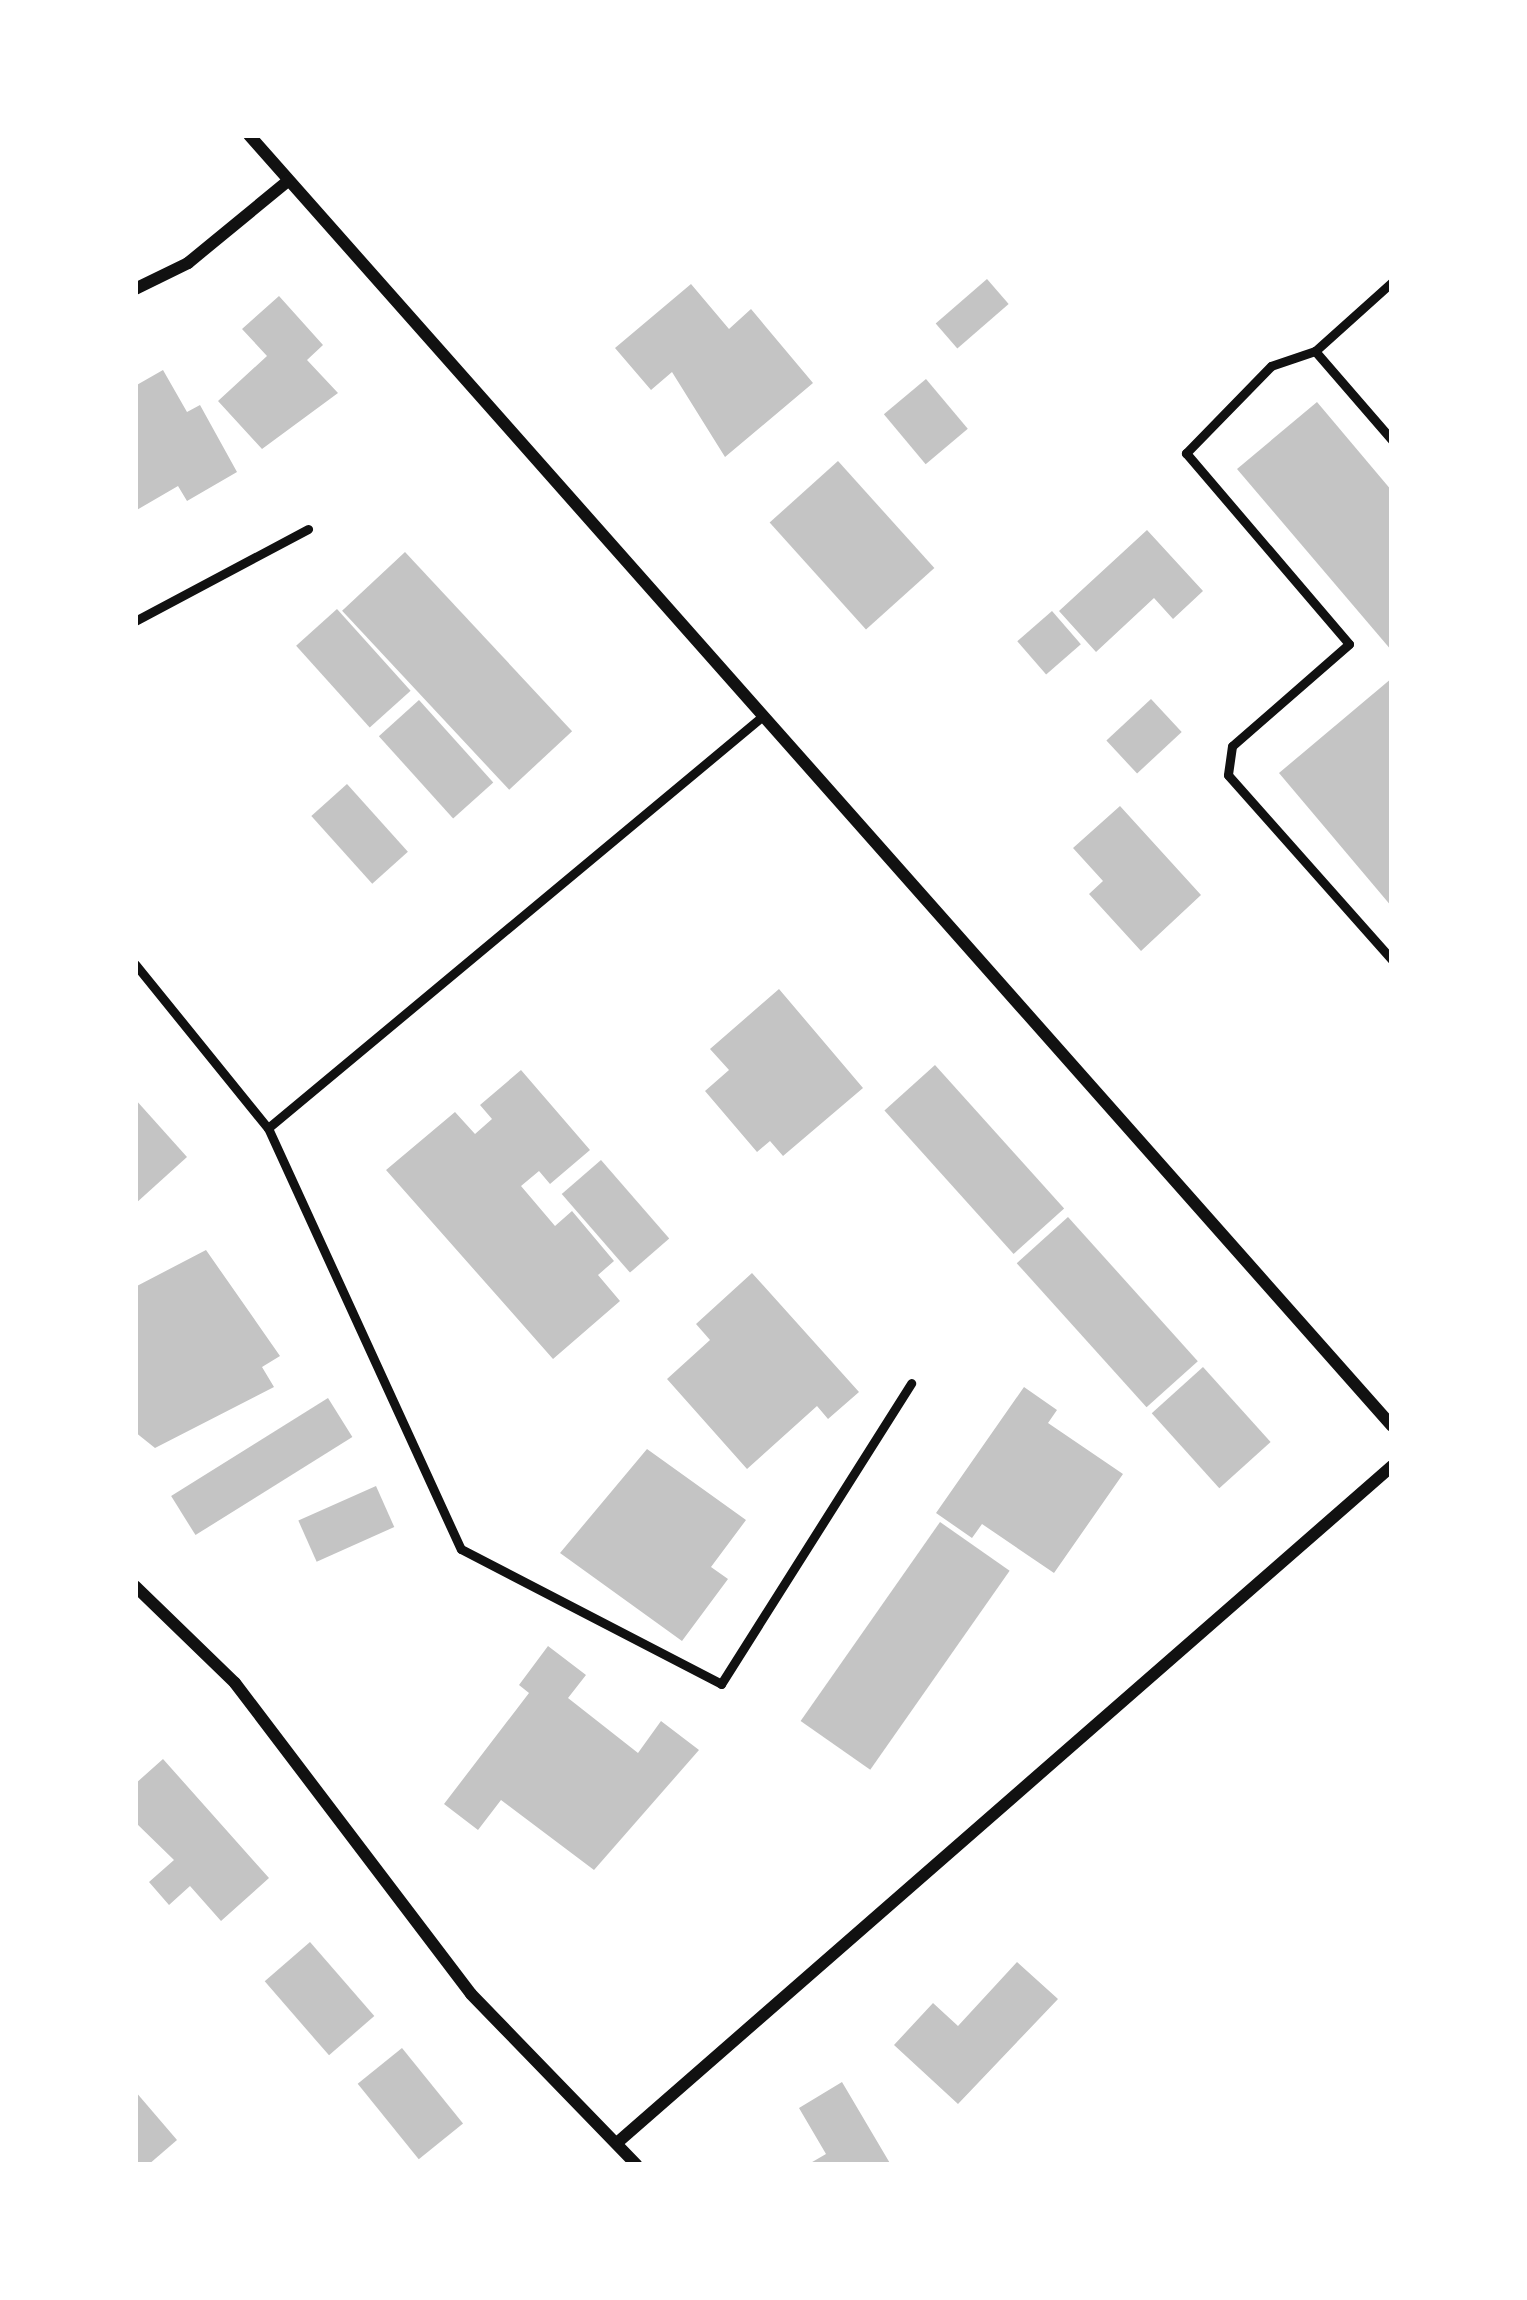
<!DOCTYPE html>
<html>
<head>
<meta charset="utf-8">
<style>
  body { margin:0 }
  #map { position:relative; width:1527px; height:2300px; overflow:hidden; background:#fff; font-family:"Open Sans",sans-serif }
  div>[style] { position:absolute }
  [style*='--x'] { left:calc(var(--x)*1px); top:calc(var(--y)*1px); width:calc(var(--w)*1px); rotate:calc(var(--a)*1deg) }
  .building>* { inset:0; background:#c4c4c4; transform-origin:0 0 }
  .service>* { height:9px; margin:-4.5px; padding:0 4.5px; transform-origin:4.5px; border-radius:4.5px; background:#111 }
  .minor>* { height:12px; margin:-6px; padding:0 6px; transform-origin:6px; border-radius:6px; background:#111 }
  span { translate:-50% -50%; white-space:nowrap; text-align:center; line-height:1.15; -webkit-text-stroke:9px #fff; paint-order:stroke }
  .frame { position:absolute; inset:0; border:138px solid #fff; pointer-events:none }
</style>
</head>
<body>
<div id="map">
  <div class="building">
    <div style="left:987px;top:279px;width:33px;height:68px;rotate:49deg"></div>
    <div style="clip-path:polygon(691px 284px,729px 329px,751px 309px,813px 383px,725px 457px,672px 372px,651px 390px,615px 348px)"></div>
    <div style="clip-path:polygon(279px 296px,323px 345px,307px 360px,338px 393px,262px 449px,218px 401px,267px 356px,242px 329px)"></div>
    <div style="clip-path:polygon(163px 370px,187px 412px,200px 405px,237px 472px,187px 501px,178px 486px,135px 511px,135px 386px)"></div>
    <div style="left:926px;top:379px;width:65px;height:55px;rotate:50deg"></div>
    <div style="clip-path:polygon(1317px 402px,1392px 491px,1392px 651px,1237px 469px)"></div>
    <div style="left:838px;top:461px;width:144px;height:92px;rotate:48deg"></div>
    <div style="clip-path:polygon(1147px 530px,1203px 591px,1173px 619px,1154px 598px,1096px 652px,1059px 611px)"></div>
    <div style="left:405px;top:552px;width:245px;height:86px;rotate:47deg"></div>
    <div style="left:337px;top:609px;width:110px;height:55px;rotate:48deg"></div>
    <div style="left:1052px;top:611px;width:44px;height:46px;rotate:49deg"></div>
    <div style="clip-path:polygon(1392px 678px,1392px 907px,1279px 773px)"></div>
    <div style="left:1151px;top:699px;width:45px;height:61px;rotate:47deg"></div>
    <div style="left:419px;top:700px;width:111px;height:54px;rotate:48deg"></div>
    <div style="left:347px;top:784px;width:91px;height:48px;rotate:48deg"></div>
    <div style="clip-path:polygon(1120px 806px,1201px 895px,1141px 951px,1089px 894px,1103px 881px,1073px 848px)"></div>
    <div style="clip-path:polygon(779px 989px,863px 1088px,783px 1156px,770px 1141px,757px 1152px,705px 1091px,729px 1070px,710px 1049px)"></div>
    <div style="left:935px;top:1065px;width:193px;height:68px;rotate:48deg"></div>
    <div style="clip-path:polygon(521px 1070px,590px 1150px,550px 1184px,539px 1171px,521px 1186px,555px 1226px,572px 1211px,614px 1261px,598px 1275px,620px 1301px,553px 1359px,386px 1170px,455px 1112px,475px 1134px,492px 1119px,480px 1105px)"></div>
    <div style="clip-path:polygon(135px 1099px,187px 1157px,135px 1204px)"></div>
    <div style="left:601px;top:1160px;width:104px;height:52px;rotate:49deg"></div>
    <div style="left:1068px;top:1217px;width:194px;height:69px;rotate:48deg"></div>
    <div style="clip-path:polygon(206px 1250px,280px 1356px,262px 1367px,274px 1387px,155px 1448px,135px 1432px,135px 1287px)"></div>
    <div style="clip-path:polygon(752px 1273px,859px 1392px,828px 1419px,817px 1406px,747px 1469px,667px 1379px,710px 1340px,696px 1324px)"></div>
    <div style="left:1203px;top:1367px;width:101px;height:69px;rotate:48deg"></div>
    <div style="clip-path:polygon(1024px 1387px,1057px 1410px,1048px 1423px,1123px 1474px,1054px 1573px,982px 1524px,972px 1538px,936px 1513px)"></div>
    <div style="left:328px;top:1398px;width:46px;height:185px;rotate:58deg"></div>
    <div style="clip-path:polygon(647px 1449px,746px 1520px,711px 1567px,728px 1579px,682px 1641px,560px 1553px)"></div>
    <div style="left:376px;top:1486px;width:45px;height:85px;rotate:66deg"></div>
    <div style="left:940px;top:1522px;width:85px;height:243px;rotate:35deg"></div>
    <div style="clip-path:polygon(548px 1646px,586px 1675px,568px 1698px,638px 1753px,661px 1721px,699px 1750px,594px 1870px,501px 1800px,478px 1830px,444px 1804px,529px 1693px,519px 1685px)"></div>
    <div style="clip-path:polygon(163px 1759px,269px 1878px,221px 1921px,190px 1886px,169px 1905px,149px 1882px,174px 1860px,135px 1822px,135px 1784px)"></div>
    <div style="left:310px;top:1942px;width:98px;height:60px;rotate:49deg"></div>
    <div style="clip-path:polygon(1017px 1962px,1058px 1999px,958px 2104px,894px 2045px,933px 2003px,958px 2026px)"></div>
    <div style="left:402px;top:2048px;width:97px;height:57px;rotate:51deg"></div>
    <div style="clip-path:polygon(842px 2082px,891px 2165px,807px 2165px,826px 2154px,799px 2108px)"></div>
    <div style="clip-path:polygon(135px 2091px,177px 2140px,148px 2165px,135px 2165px)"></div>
  </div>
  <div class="service">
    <div style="--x:1392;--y:282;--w:103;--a:138.1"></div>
    <div style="--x:1315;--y:351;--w:118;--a:49.1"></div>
    <div style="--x:1315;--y:351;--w:46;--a:161.2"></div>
    <div style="--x:1271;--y:366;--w:122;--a:134.3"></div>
    <div style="--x:1186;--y:453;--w:251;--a:49.5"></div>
    <div style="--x:1349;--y:644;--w:155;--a:138.9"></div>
    <div style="--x:1232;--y:746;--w:29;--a:98"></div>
    <div style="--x:1228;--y:775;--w:247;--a:48.4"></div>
    <div style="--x:135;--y:621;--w:196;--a:-28"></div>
    <div style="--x:135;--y:964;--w:211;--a:51"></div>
    <div style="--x:268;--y:1128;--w:463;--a:65.4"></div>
    <div style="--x:461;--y:1549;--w:293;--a:27.4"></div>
    <div style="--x:721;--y:1684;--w:356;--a:-57.7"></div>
    <div style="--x:268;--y:1128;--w:645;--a:-39.78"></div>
  </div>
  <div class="minor">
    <div style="--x:249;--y:135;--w:1724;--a:48.48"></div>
    <div style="--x:135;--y:289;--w:59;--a:-26.1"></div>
    <div style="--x:188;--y:263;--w:129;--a:-39.4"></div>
    <div style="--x:135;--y:1586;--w:139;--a:44.1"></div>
    <div style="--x:235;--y:1683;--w:390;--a:52.8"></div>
    <div style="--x:471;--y:1994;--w:238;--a:45.9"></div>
    <div style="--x:618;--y:2142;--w:1028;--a:-41.13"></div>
  </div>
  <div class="frame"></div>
</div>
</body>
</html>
